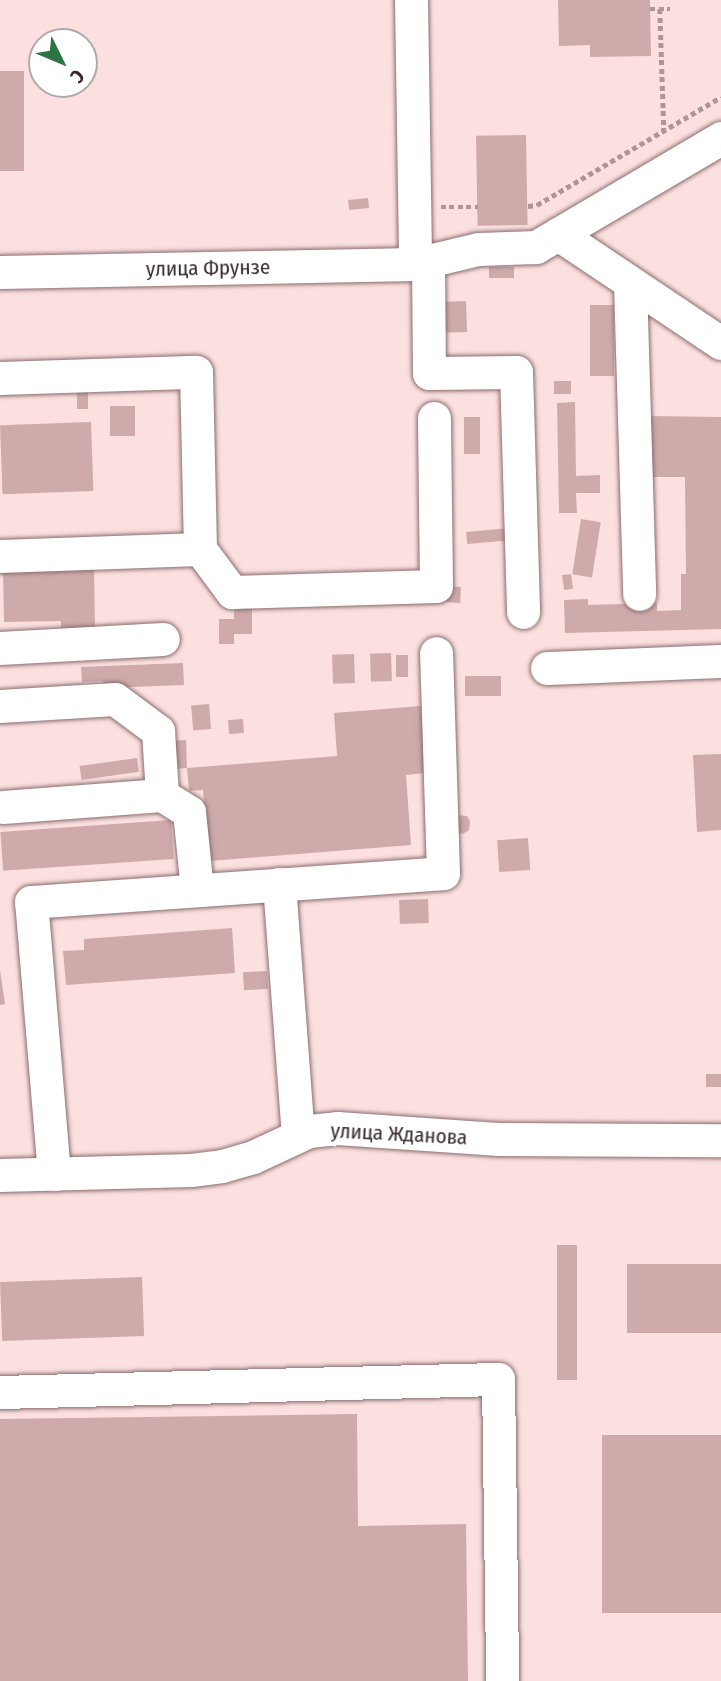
<!DOCTYPE html>
<html>
<head>
<meta charset="utf-8">
<style>
  body { margin:0 }
  #map { position:relative; width:721px; height:1681px; overflow:hidden; background:#fce0e0; font-family:"Fira Sans Condensed",sans-serif }
  div>[style] { position:absolute }
  [style*='--x'] { left:calc(var(--x)*1px); top:calc(var(--y)*1px); width:calc(var(--w)*1px); rotate:calc(var(--a)*1deg) }
  .building>* { inset:0; background:#ceaaab; transform-origin:0 0 }
  .path>* { height:4.5px; margin-top:-2.25px; transform-origin:0; background:repeating-linear-gradient(90deg,#ad9697 0 5px,transparent 0 8.5px) }
  .roads { filter:drop-shadow(0 0 2px #8b6c6d) drop-shadow(0 0 2px #8b6c6d) }
  .minor>* { height:33px; margin:-16.5px; padding:0 16.5px; transform-origin:16.5px; border-radius:16.5px; background:#fff }
  span { translate:-50% -50%; white-space:nowrap; text-align:center; line-height:1.15; -webkit-text-stroke:7px #fff; paint-order:stroke }
  .street-label { font-size:21px; color:#37292a }
  .north { position:absolute; left:28px; top:28px; width:70px; height:70px; box-sizing:border-box; background:#fff; border:2px solid #afa9aa; border-radius:50%; rotate:133deg; font-size:19px; font-weight:700; line-height:28px; text-align:center; color:#37292a }
  .north::after { content:''; display:block; margin:auto; width:24px; height:32px; background:#2c7441; clip-path:polygon(50% 0,100% 100%,50% 72%,0 100%) }
</style>
</head>
<body>
<div id="map">
  <div class="building">
    <div style="clip-path:polygon(558px 0,650px 0,651px 56px,590px 57px,590px 45px,559px 46px)"></div>
    <div style="left:0;top:71px;width:24px;height:100px"></div>
    <div style="left:526px;top:135px;width:90px;height:50px;rotate:89deg"></div>
    <div style="left:368px;top:198px;width:10px;height:20px;rotate:84deg"></div>
    <div style="left:489px;top:267px;width:25px;height:11px"></div>
    <div style="left:466px;top:301px;width:31px;height:23px;rotate:88deg"></div>
    <div style="left:590px;top:305px;width:24px;height:71px"></div>
    <div style="left:554px;top:381px;width:17px;height:13px"></div>
    <div style="left:77px;top:389px;width:11px;height:20px"></div>
    <div style="clip-path:polygon(575px 402px,576px 476px,600px 475px,600px 493px,576px 493px,577px 513px,559px 513px,557px 403px)"></div>
    <div style="left:110px;top:406px;width:25px;height:30px"></div>
    <div style="clip-path:polygon(650px 416px,721px 417px,721px 629px,565px 633px,564px 600px,588px 599px,588px 605px,657px 603px,657px 611px,681px 610px,681px 574px,686px 574px,685px 477px,649px 477px)"></div>
    <div style="left:464px;top:417px;width:16px;height:37px"></div>
    <div style="left:91px;top:422px;width:69px;height:91px;rotate:88deg"></div>
    <div style="left:581px;top:519px;width:20px;height:56px;rotate:9deg"></div>
    <div style="left:511px;top:528px;width:12px;height:45px;rotate:85deg"></div>
    <div style="clip-path:polygon(94px 569px,95px 627px,61px 628px,61px 621px,4px 622px,3px 571px)"></div>
    <div style="left:571px;top:574px;width:15px;height:9px;rotate:82deg"></div>
    <div style="left:442px;top:586px;width:19px;height:16px;rotate:3deg"></div>
    <div style="clip-path:polygon(234px 605px,252px 605px,252px 634px,234px 634px,234px 644px,219px 644px,219px 619px,234px 619px)"></div>
    <div style="left:391px;top:653px;width:28px;height:21px;rotate:88deg"></div>
    <div style="left:354px;top:654px;width:29px;height:22px;rotate:88deg"></div>
    <div style="left:408px;top:655px;width:22px;height:12px;rotate:90deg"></div>
    <div style="clip-path:polygon(183px 663px,184px 685px,104px 688px,103px 681px,82px 682px,81px 667px)"></div>
    <div style="left:501px;top:676px;width:20px;height:36px;rotate:90deg"></div>
    <div style="left:209px;top:704px;width:25px;height:18px;rotate:85deg"></div>
    <div style="clip-path:polygon(421px 706px,426px 773px,406px 775px,411px 845px,209px 861px,203px 790px,189px 791px,187px 768px,174px 769px,173px 741px,186px 740px,187px 768px,337px 756px,334px 713px)"></div>
    <div style="left:243px;top:719px;width:14px;height:15px;rotate:86deg"></div>
    <div style="clip-path:polygon(721px 754px,721px 830px,697px 832px,693px 755px)"></div>
    <div style="left:137px;top:758px;width:14px;height:58px;rotate:82deg"></div>
    <div style="clip-path:polygon(457px 815px,467px 816px,470px 821px,469px 830px,463px 834px,457px 833px)"></div>
    <div style="left:171px;top:820px;width:39px;height:171px;rotate:86deg"></div>
    <div style="left:528px;top:838px;width:32px;height:31px;rotate:86deg"></div>
    <div style="left:428px;top:899px;width:24px;height:29px;rotate:88deg"></div>
    <div style="clip-path:polygon(232px 928px,235px 973px,66px 985px,63px 951px,84px 950px,84px 939px)"></div>
    <div style="clip-path:polygon(0 970px,5px 1004px,0 1005px)"></div>
    <div style="left:267px;top:971px;width:18px;height:24px;rotate:87deg"></div>
    <div style="left:706px;top:1074px;width:15px;height:13px"></div>
    <div style="left:557px;top:1245px;width:20px;height:135px"></div>
    <div style="left:721px;top:1264px;width:69px;height:94px;rotate:90deg"></div>
    <div style="left:142px;top:1277px;width:59px;height:142px;rotate:88deg"></div>
    <div style="clip-path:polygon(357px 1414px,358px 1526px,466px 1524px,468px 1681px,0 1681px,0 1419px)"></div>
    <div style="left:721px;top:1435px;width:178px;height:119px;rotate:90deg"></div>
  </div>
  <div class="path">
    <div style="--x:650;--y:9;--w:20;--a:0"></div>
    <div style="--x:660;--y:9;--w:121;--a:88.1"></div>
    <div style="--x:528;--y:206;--w:9;--a:-6"></div>
    <div style="--x:537;--y:205;--w:213;--a:-30.4"></div>
    <div style="--x:441;--y:207;--w:37;--a:0"></div>
  </div>
  <div class="roads">
    <div class="minor">
      <div style="--x:411;--y:0;--w:264;--a:89.1"></div>
      <div style="--x:558;--y:234;--w:196;--a:33.8"></div>
      <div style="--x:428;--y:261;--w:112;--a:89.5"></div>
      <div style="--x:429;--y:373;--w:87;--a:-0.7"></div>
      <div style="--x:516;--y:372;--w:240;--a:88.3"></div>
      <div style="--x:0;--y:272;--w:415;--a:-1.1"></div>
      <div style="--x:415;--y:264;--w:65;--a:-13.4"></div>
      <div style="--x:478;--y:249;--w:58;--a:-2"></div>
      <div style="--x:536;--y:247;--w:215;--a:-30.5"></div>
      <div style="--x:630;--y:283;--w:311;--a:88.3"></div>
      <div style="--x:0;--y:378;--w:196;--a:-1.8"></div>
      <div style="--x:196;--y:372;--w:177;--a:88.7"></div>
      <div style="--x:0;--y:556;--w:200;--a:-2"></div>
      <div style="--x:200;--y:549;--w:54;--a:53.3"></div>
      <div style="--x:232;--y:592;--w:204;--a:-1.7"></div>
      <div style="--x:436;--y:586;--w:168;--a:-90.7"></div>
      <div style="--x:0;--y:648;--w:163;--a:-3.2"></div>
      <div style="--x:547;--y:668;--w:174;--a:-2.3"></div>
      <div style="--x:0;--y:706;--w:115;--a:-3.5"></div>
      <div style="--x:115;--y:699;--w:54;--a:36.7"></div>
      <div style="--x:158;--y:731;--w:64;--a:86.4"></div>
      <div style="--x:3;--y:807;--w:159;--a:-4.3"></div>
      <div style="--x:162;--y:795;--w:32;--a:32"></div>
      <div style="--x:189;--y:812;--w:78;--a:84.1"></div>
      <div style="--x:279;--y:884;--w:252;--a:85.7"></div>
      <div style="--x:54;--y:1174;--w:273;--a:-94.8"></div>
      <div style="--x:31;--y:902;--w:413;--a:-4"></div>
      <div style="--x:443;--y:873;--w:220;--a:-91.8"></div>
      <div style="--x:0;--y:1175;--w:191;--a:-1.5"></div>
      <div style="--x:191;--y:1170;--w:31;--a:-7"></div>
      <div style="--x:222;--y:1166;--w:32;--a:-16"></div>
      <div style="--x:253;--y:1157;--w:62;--a:-24.9"></div>
      <div style="--x:309;--y:1131;--w:28;--a:-6"></div>
      <div style="--x:337;--y:1128;--w:161;--a:3.9"></div>
      <div style="--x:498;--y:1139;--w:223;--a:0.3"></div>
      <div style="--x:0;--y:1392;--w:498;--a:-1.5"></div>
      <div style="--x:498;--y:1379;--w:302;--a:89.2"></div>
    </div>
  </div>
  <div class="street-label">
    <span style="left:208px;top:268px;rotate:-1deg">улица Фрунзе</span>
    <span style="left:399px;top:1134px;rotate:3deg">улица Жданова</span>
  </div>
  <div class="north">С</div>
</div>
</body>
</html>
